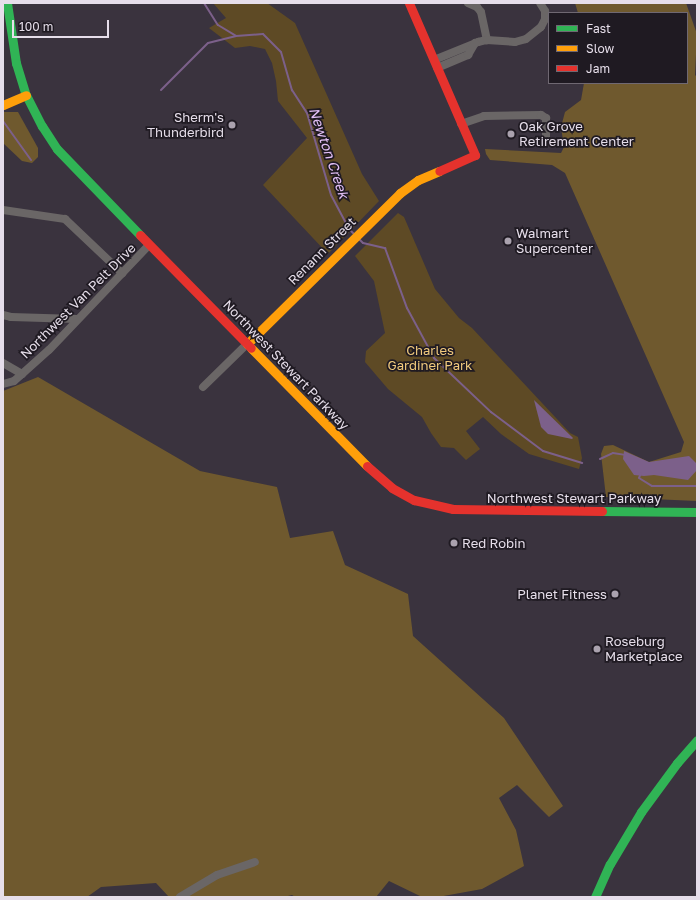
<!DOCTYPE html>
<html>
<head>
<meta charset="utf-8">
<style>
  body { margin:0 }
  #map { position:relative; width:700px; height:900px; overflow:hidden; background:#3a333e; font-family:"Golos Text",sans-serif }
  div>[style] { position:absolute }
  [style*='--x'] { left:calc(var(--x)*1px); top:calc(var(--y)*1px); width:calc(var(--w)*1px); rotate:calc(var(--a)*1deg) }
  .green>* { inset:0; background:#5e4a25 }
  .forest>* { inset:0; background:#6f592e }
  .water>* { inset:0; background:#7c608a }
  .stream>* { height:2px; margin:-1px; padding:0 1px; transform-origin:1px; border-radius:1px; background:#7c608a }
  .street>* { height:8px; margin:-4px; padding:0 4px; transform-origin:4px; border-radius:4px; background:#6a6666 }
  .fast>* { height:9px; margin:-4.5px; padding:0 4.5px; transform-origin:4.5px; border-radius:4.5px; background:#30b455 }
  .slow>* { height:9px; margin:-4.5px; padding:0 4.5px; transform-origin:4.5px; border-radius:4.5px; background:#ff9f0a }
  .jam>* { height:9px; margin:-4.5px; padding:0 4.5px; transform-origin:4.5px; border-radius:4.5px; background:#e5322d }
  .dots>* { width:11px; height:11px; translate:-50% -50%; box-sizing:border-box; border:2px solid #1f1a22; border-radius:50% }
  span { translate:-50% -50%; white-space:nowrap; text-align:center; line-height:1.15; -webkit-text-stroke:3.5px #1f1a22; paint-order:stroke }
  .poi-label { font-size:13px; color:#e6deea }
  .right { translate:-100% -50%; text-align:right }
  .left { translate:0 -50%; text-align:left }
  .street-label { font-size:13px; color:#e6deea }
  .park-label { font-size:13px; color:#f1ca7d }
  .water-label { font-size:14px; color:#e2bff6; font-style:italic }
  .frame { position:absolute; inset:0; border:4px solid #e6deea; pointer-events:none }
  .legend { position:absolute; left:548px; top:12px; width:140px; height:72px; box-sizing:border-box; background:#1f1a22; border:1px solid #6f6872; margin:0; padding:5px 7px; list-style:none; font-size:12px; color:#e6deea }
  .legend li { display:flex; align-items:center; gap:8px; height:20px }
  .legend b { width:20px; border:1px solid #6f6872 }
  .scale { position:absolute; left:12px; top:20px; width:97px; height:18px; box-sizing:border-box; border:2px solid #e6deea; border-top:0; padding-left:5px; font-size:12px; line-height:14px; white-space:nowrap; color:#e6deea; -webkit-text-stroke:3px #1f1a22; paint-order:stroke }
</style>
</head>
<body>
<div id="map">
  <div class="green">
    <div style="clip-path:polygon(213px 3px,267px 3px,295px 23px,362px 174px,379px 201px,328px 254px,263px 185px,307px 138px,278px 101px,276px 81px,272px 63px,265px 49px,250px 46px,235px 48px,209px 28px,226px 18px)"></div>
    <div style="clip-path:polygon(398px 213px,404px 217px,435px 289px,459px 318px,472px 328px,570px 433px,578px 437px,582px 458px,579px 469px,529px 454px,501px 434px,483px 417px,466px 431px,480px 449px,466px 460px,454px 448px,441px 447px,431px 433px,422px 417px,388px 389px,365px 362px,366px 351px,385px 333px,374px 281px,355px 256px)"></div>
  </div>
  <div class="forest">
    <div style="clip-path:polygon(575px 3px,686px 3px,697px 34px,695px 75px,697px 77px,697px 501px,606px 497px,601px 454px,604px 446px,613px 445px,649px 462px,681px 452px,684px 442px,565px 173px,552px 165px,490px 160px,486px 154px,485px 149px,561px 153px,564px 147px,561px 127px,565px 112px,581px 100px,584px 83px,687px 83px,687px 13px,578px 13px)"></div>
    <div style="clip-path:polygon(3px 112px,18px 112px,38px 148px,38px 157px,32px 163px,22px 161px,3px 143px)"></div>
    <div style="clip-path:polygon(38px 377px,200px 471px,277px 487px,290px 538px,333px 531px,345px 565px,408px 594px,413px 636px,504px 718px,563px 806px,549px 817px,517px 785px,499px 798px,516px 830px,524px 866px,482px 889px,438px 897px,422px 897px,389px 881px,376px 897px,295px 897px,292px 895px,284px 897px,169px 897px,156px 883px,101px 887px,87px 897px,3px 897px,3px 391px)"></div>
  </div>
  <div class="water">
    <div style="clip-path:polygon(534px 400px,573px 438px,572px 439px,548px 434px,541px 427px)"></div>
    <div style="clip-path:polygon(624px 451px,649px 462px,689px 456px,697px 464px,697px 470px,688px 480px,654px 475px,644px 476px,634px 475px,623px 459px)"></div>
  </div>
  <div class="stream">
    <div style="--x:204;--y:3;--w:26;--a:58"></div>
    <div style="--x:218;--y:25;--w:21;--a:31"></div>
    <div style="--x:236;--y:36;--w:27;--a:-4"></div>
    <div style="--x:263;--y:34;--w:25;--a:45"></div>
    <div style="--x:281;--y:52;--w:40;--a:74"></div>
    <div style="--x:292;--y:90;--w:27;--a:57"></div>
    <div style="--x:307;--y:113;--w:85;--a:73.7"></div>
    <div style="--x:331;--y:195;--w:38;--a:62"></div>
    <div style="--x:349;--y:229;--w:7;--a:45"></div>
    <div style="--x:161;--y:90;--w:66;--a:-45"></div>
    <div style="--x:208;--y:43;--w:29;--a:-14"></div>
    <div style="--x:3;--y:121;--w:48;--a:54.3"></div>
    <div style="--x:358;--y:238;--w:7;--a:45"></div>
    <div style="--x:363;--y:243;--w:23;--a:13"></div>
    <div style="--x:385;--y:248;--w:64;--a:69.9"></div>
    <div style="--x:407;--y:308;--w:57;--a:61.6"></div>
    <div style="--x:434;--y:358;--w:79;--a:43.5"></div>
    <div style="--x:491;--y:412;--w:65;--a:36.9"></div>
    <div style="--x:543;--y:451;--w:41;--a:17.1"></div>
    <div style="--x:600;--y:459;--w:14;--a:-25"></div>
    <div style="--x:613;--y:453;--w:12;--a:9"></div>
    <div style="--x:641;--y:473;--w:5;--a:112"></div>
    <div style="--x:639;--y:478;--w:15;--a:32"></div>
    <div style="--x:652;--y:486;--w:45;--a:0"></div>
  </div>
  <div class="street">
    <div style="--x:468;--y:3;--w:10;--a:24"></div>
    <div style="--x:477;--y:7;--w:6;--a:51"></div>
    <div style="--x:481;--y:12;--w:29;--a:78"></div>
    <div style="--x:434;--y:60;--w:48;--a:-22.2"></div>
    <div style="--x:478;--y:42;--w:9;--a:-13"></div>
    <div style="--x:487;--y:40;--w:28;--a:4"></div>
    <div style="--x:515;--y:42;--w:11;--a:-15"></div>
    <div style="--x:526;--y:39;--w:19;--a:-39"></div>
    <div style="--x:541;--y:27;--w:9;--a:-63"></div>
    <div style="--x:545;--y:19;--w:8;--a:-90"></div>
    <div style="--x:545;--y:11;--w:9;--a:-122"></div>
    <div style="--x:437;--y:68;--w:34;--a:-23"></div>
    <div style="--x:468;--y:55;--w:14;--a:-60"></div>
    <div style="--x:461;--y:124;--w:24;--a:-19"></div>
    <div style="--x:484;--y:116;--w:57;--a:-1"></div>
    <div style="--x:541;--y:115;--w:6;--a:31"></div>
    <div style="--x:546;--y:118;--w:24;--a:90"></div>
    <div style="--x:3;--y:210;--w:63;--a:8.3"></div>
    <div style="--x:65;--y:219;--w:79;--a:43.5"></div>
    <div style="--x:3;--y:315;--w:8;--a:14"></div>
    <div style="--x:11;--y:317;--w:66;--a:1.7"></div>
    <div style="--x:3;--y:363;--w:22;--a:30"></div>
    <div style="--x:22;--y:374;--w:36;--a:-42"></div>
    <div style="--x:49;--y:350;--w:145;--a:-46.4"></div>
    <div style="--x:3;--y:384;--w:11;--a:-15"></div>
    <div style="--x:14;--y:381;--w:11;--a:-41"></div>
    <div style="--x:203;--y:387;--w:62;--a:-44.3"></div>
    <div style="--x:180;--y:897;--w:43;--a:-30.7"></div>
    <div style="--x:217;--y:875;--w:40;--a:-18.9"></div>
  </div>
  <div class="fast">
    <div style="--x:7;--y:3;--w:61;--a:81.5"></div>
    <div style="--x:16;--y:63;--w:34;--a:73"></div>
    <div style="--x:26;--y:95;--w:35;--a:63"></div>
    <div style="--x:42;--y:126;--w:27;--a:57"></div>
    <div style="--x:57;--y:149;--w:120;--a:46"></div>
    <div style="--x:602;--y:511;--w:95;--a:0.6"></div>
    <div style="--x:595;--y:897;--w:36;--a:-66"></div>
    <div style="--x:610;--y:864;--w:61;--a:-59.2"></div>
    <div style="--x:641;--y:812;--w:61;--a:-53.7"></div>
    <div style="--x:677;--y:763;--w:30;--a:-49"></div>
  </div>
  <div class="slow">
    <div style="--x:3;--y:105;--w:25;--a:-23"></div>
    <div style="--x:247;--y:344;--w:215;--a:-44.6"></div>
    <div style="--x:400;--y:193;--w:22;--a:-36"></div>
    <div style="--x:418;--y:180;--w:23;--a:-23"></div>
    <div style="--x:251;--y:348;--w:165;--a:45.5"></div>
  </div>
  <div class="jam">
    <div style="--x:409;--y:3;--w:166;--a:66.5"></div>
    <div style="--x:475;--y:155;--w:39;--a:156"></div>
    <div style="--x:140;--y:235;--w:158;--a:45.5"></div>
    <div style="--x:367;--y:466;--w:33;--a:41"></div>
    <div style="--x:392;--y:488;--w:25;--a:29"></div>
    <div style="--x:414;--y:500;--w:40;--a:13"></div>
    <div style="--x:453;--y:509;--w:149;--a:0.8"></div>
  </div>
  <div class="dots">
    <div style="left:232px;top:125px;background:#aaa2ae"></div>
    <div style="left:511px;top:134px;background:#aaa2ae"></div>
    <div style="left:508px;top:241px;background:#aaa2ae"></div>
    <div style="left:454px;top:543px;background:#aaa2ae"></div>
    <div style="left:615px;top:594px;background:#aaa2ae"></div>
    <div style="left:597px;top:649px;background:#aaa2ae"></div>
  </div>
  <div class="poi-label">
    <span class="right" style="left:224px;top:125px">Sherm's<br>Thunderbird</span>
    <span class="left" style="left:519px;top:134px">Oak Grove<br>Retirement Center</span>
    <span class="left" style="left:516px;top:241px">Walmart<br>Supercenter</span>
    <span class="left" style="left:462px;top:543px">Red Robin</span>
    <span class="right" style="left:607px;top:594px">Planet Fitness</span>
    <span class="left" style="left:605px;top:649px">Roseburg<br>Marketplace</span>
  </div>
  <div class="street-label">
    <span style="left:322px;top:251px;rotate:-45deg">Renann Street</span>
    <span style="left:78px;top:301px;rotate:-45deg">Northwest Van Pelt Drive</span>
    <span style="left:286px;top:365px;rotate:46deg">Northwest Stewart Parkway</span>
    <span style="left:574px;top:498px">Northwest Stewart Parkway</span>
  </div>
  <div class="park-label">
    <span style="left:430px;top:358px">Charles<br>Gardiner Park</span>
  </div>
  <div class="water-label">
    <span style="left:329px;top:153px;rotate:71deg">Newton Creek</span>
  </div>
  <div class="frame"></div>
  <ul class="legend">
  <li><b style="height:5px;background:#30b455"></b>Fast</li>
  <li><b style="height:5px;background:#ff9f0a"></b>Slow</li>
  <li><b style="height:5px;background:#e5322d"></b>Jam</li>
  </ul>
  <div class="scale">100 m</div>
</div>
</body>
</html>
